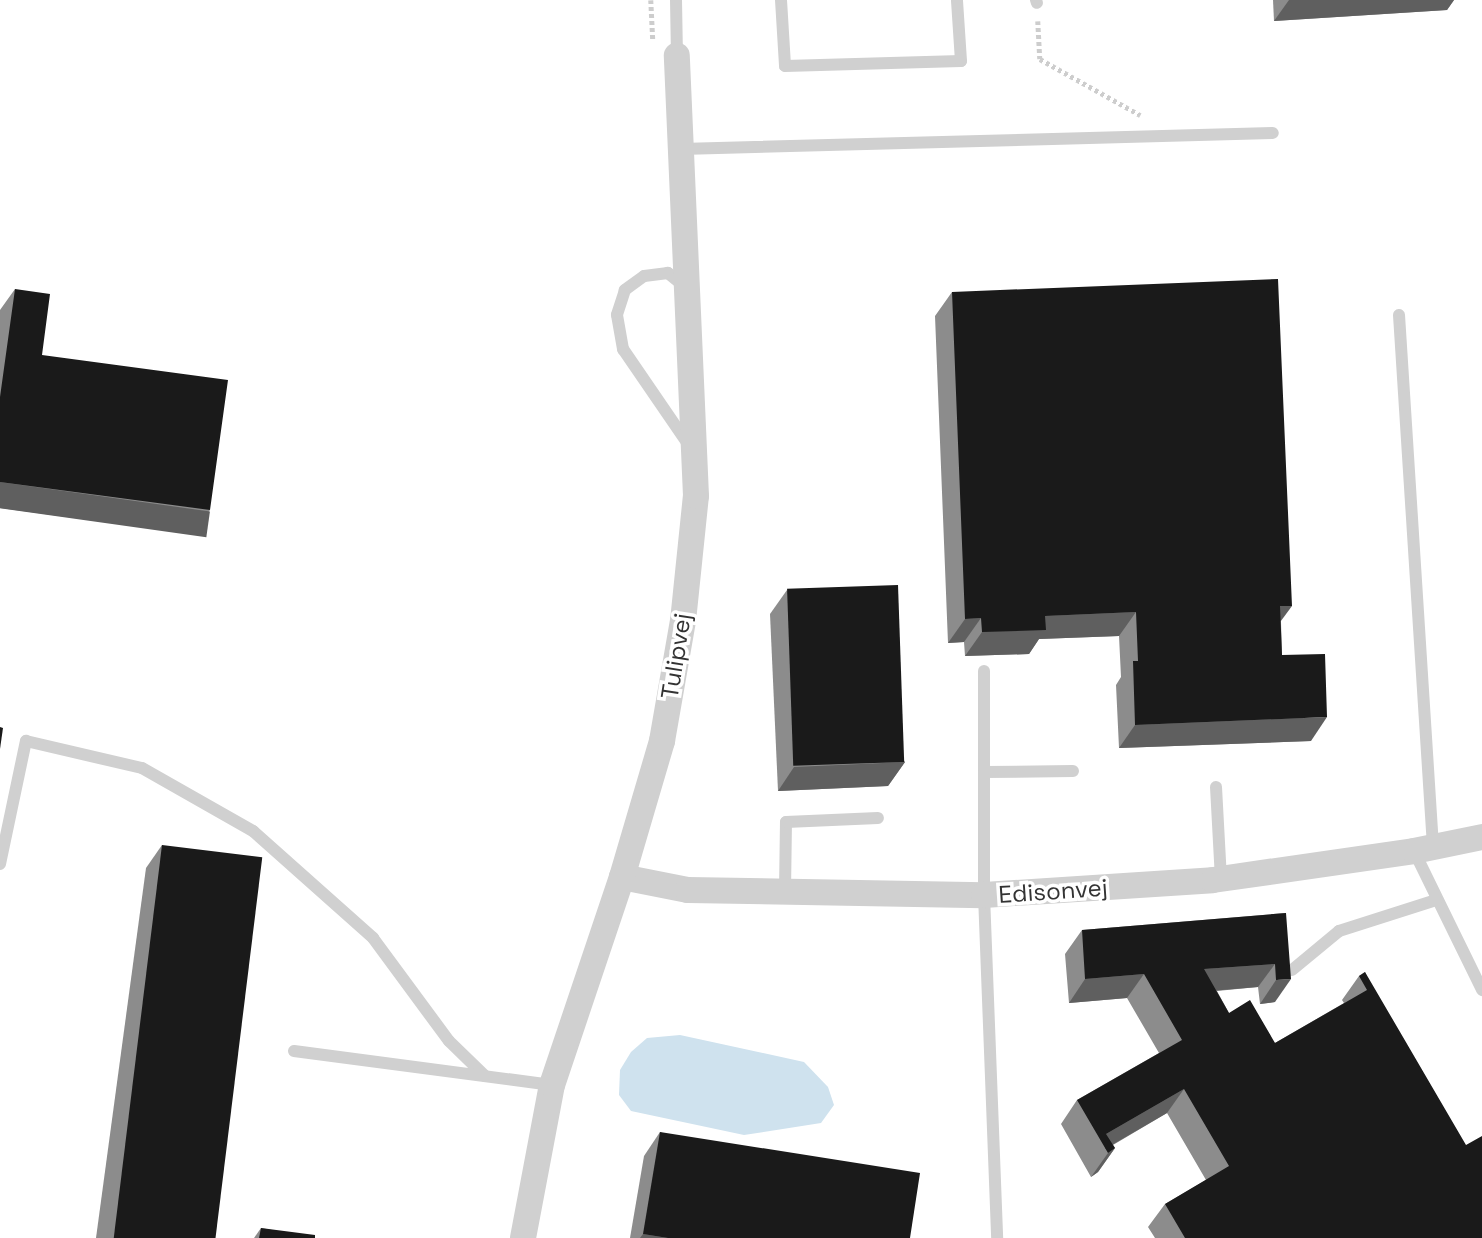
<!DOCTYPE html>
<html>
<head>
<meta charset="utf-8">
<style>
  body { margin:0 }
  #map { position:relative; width:1482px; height:1238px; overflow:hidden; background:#fff; font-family:"Space Grotesk",sans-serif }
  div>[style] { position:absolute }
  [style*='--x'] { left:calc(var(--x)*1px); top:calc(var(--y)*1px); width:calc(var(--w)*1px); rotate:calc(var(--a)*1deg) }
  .water>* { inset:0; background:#cfe2ee }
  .path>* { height:4.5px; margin-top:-2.25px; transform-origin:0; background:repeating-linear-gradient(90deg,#cdcdcd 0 3.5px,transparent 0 7px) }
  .service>* { height:12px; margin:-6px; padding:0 6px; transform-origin:6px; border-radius:6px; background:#d0d0d0 }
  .minor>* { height:26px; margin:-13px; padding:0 13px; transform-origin:13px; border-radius:13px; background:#d0d0d0 }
  .wall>* { inset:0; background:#8c8c8c }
  .shaded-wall>* { inset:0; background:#5f5f5f; transform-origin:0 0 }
  .building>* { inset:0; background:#1a1a1a; transform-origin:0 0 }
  span { translate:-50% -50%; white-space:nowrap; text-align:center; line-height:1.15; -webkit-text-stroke:7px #fff; paint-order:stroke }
  .street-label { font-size:24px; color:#333 }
</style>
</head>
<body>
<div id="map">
  <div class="water">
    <div style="clip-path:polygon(680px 1035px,804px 1062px,828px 1087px,834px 1105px,821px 1123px,744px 1135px,631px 1111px,619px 1095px,620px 1070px,631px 1052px,647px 1038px)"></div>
  </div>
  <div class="path">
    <div style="--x:651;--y:0;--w:41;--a:87.2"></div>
    <div style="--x:1038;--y:21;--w:38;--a:87"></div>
    <div style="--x:1040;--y:59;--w:115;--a:29.2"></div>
  </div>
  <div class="service">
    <div style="--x:676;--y:0;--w:55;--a:89"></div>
    <div style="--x:781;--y:0;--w:66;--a:86.5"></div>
    <div style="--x:785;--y:66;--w:176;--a:-1.6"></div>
    <div style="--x:961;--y:61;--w:61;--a:-93.8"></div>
    <div style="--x:1036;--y:0;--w:3;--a:72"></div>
    <div style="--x:681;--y:149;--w:592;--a:-1.55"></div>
    <div style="--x:684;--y:286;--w:21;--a:-141"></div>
    <div style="--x:668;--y:273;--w:24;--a:173"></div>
    <div style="--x:644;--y:276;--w:24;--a:144"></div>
    <div style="--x:625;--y:290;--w:26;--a:108"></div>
    <div style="--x:617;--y:315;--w:35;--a:80"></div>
    <div style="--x:623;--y:349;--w:115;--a:55.6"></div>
    <div style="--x:1399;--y:315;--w:533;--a:86.34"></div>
    <div style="--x:984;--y:671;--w:224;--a:90"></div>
    <div style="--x:984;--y:895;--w:343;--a:87.8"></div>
    <div style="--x:984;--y:772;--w:89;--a:-0.6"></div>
    <div style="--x:1216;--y:787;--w:92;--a:86.9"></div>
    <div style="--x:1414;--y:851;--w:155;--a:63.9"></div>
    <div style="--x:0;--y:864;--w:126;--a:-78.1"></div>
    <div style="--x:26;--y:741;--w:119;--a:13.1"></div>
    <div style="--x:142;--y:768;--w:128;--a:29.6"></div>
    <div style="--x:253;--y:831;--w:161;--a:41.7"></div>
    <div style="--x:373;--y:938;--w:128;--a:53.6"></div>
    <div style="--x:449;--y:1041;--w:50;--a:44.2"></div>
    <div style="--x:785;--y:892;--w:70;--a:-89.2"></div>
    <div style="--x:786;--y:822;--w:92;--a:-2.5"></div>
    <div style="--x:1292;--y:970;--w:61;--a:-39.7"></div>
    <div style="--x:1339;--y:931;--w:102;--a:-17.7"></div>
    <div style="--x:294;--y:1051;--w:260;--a:7.5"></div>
  </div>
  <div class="minor">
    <div style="--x:622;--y:877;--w:67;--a:11.1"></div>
    <div style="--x:688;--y:890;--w:296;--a:1"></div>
    <div style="--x:984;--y:895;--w:229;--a:-3.7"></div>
    <div style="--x:1213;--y:880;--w:203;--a:-8.2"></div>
    <div style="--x:1414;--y:851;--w:69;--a:-11.6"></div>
    <div style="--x:523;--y:1238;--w:156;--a:-79.3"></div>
    <div style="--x:552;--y:1085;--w:219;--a:-71.4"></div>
    <div style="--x:622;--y:877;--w:142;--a:-73.6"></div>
    <div style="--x:662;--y:741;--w:122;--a:-80.1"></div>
    <div style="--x:683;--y:621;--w:126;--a:-84.1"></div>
    <div style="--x:696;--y:496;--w:441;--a:-92.5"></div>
  </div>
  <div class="wall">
    <div style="clip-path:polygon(1273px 0,1454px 0,1447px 10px,1274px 21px)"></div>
    <div style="clip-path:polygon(15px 289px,42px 355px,210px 510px,193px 534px,0 508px,0 310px)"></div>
    <div style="clip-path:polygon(952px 292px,1281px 622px,1282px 655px,1311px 741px,1119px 748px,1116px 685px,1121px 677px,1119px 636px,1039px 639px,1029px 654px,965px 656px,964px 642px,948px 643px,935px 316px)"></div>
    <div style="clip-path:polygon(787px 590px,905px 762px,888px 786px,778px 791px,770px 614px)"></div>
    <div style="clip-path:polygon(162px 845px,211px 1238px,96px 1238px,146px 868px)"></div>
    <div style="clip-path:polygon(1286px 913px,1275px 1002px,1260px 1004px,1258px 987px,1217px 991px,1229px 1013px,1275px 1043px,1344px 1003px,1342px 1000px,1359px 976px,1365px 972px,1482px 1238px,1155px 1238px,1148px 1227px,1165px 1204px,1206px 1180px,1167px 1113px,1113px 1145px,1115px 1148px,1098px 1172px,1091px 1177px,1061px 1124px,1077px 1100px,1159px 1053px,1127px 998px,1069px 1003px,1065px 954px,1082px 930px)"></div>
    <div style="clip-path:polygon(660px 1132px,910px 1238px,630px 1238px,644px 1156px)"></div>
    <div style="clip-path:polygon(261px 1228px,315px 1238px,254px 1238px)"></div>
  </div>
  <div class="shaded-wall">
    <div style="clip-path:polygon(1289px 0,1454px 0,1447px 10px,1274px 21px)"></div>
    <div style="left:0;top:482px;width:212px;height:26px;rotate:8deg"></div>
    <div style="clip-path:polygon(1280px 606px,1292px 606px,1275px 629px)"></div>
    <div style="clip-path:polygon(1136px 612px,1119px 636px,1039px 639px,1029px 654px,965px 656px,982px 632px,1045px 616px)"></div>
    <div style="clip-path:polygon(981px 618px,964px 642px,948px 643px,965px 619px)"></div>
    <div style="clip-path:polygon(1327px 717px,1311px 741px,1119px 748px,1135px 725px)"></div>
    <div style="clip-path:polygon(905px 762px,888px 786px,778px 791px,794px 767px)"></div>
    <div style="clip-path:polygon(1275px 964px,1258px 987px,1187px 993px,1204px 969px)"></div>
    <div style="clip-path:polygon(1144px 974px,1127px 998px,1069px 1003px,1085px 979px)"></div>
    <div style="clip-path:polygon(1291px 979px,1275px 1002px,1260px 1004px,1276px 980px)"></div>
    <div style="clip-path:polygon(1184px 1089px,1167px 1113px,1105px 1149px,1106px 1134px)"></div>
    <div style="clip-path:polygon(1115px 1148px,1098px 1172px,1091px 1177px,1108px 1153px)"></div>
    <div style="clip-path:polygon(643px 1234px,668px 1238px,640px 1238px)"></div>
  </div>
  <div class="building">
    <div style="clip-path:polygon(1278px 279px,1292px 606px,1280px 606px,1282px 655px,1325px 654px,1327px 717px,1135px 725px,1133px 661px,1138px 661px,1136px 612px,1045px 616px,1046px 630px,982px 632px,981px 618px,965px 619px,952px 292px)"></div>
    <div style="clip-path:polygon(15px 289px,50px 294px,42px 355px,228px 380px,210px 510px,0 482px,0 397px)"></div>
    <div style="left:898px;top:585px;width:177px;height:111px;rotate:88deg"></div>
    <div style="clip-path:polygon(0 727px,3px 728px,0 749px)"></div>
    <div style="left:162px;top:845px;width:101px;height:396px;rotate:7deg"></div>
    <div style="clip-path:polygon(1286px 913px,1291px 979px,1276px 980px,1275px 964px,1204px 969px,1229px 1013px,1250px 1000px,1275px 1043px,1367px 990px,1359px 976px,1365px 972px,1466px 1145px,1482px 1136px,1482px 1238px,1185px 1238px,1165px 1204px,1229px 1166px,1184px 1089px,1106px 1134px,1115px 1148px,1108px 1153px,1077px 1100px,1182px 1040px,1144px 974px,1085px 979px,1082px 930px)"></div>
    <div style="clip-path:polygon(660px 1132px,920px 1173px,910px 1238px,668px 1238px,643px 1234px)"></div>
    <div style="clip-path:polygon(261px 1228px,315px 1235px,315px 1238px,259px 1238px)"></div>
  </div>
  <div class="street-label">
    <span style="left:676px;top:656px;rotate:-81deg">Tulipvej</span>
    <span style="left:1053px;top:891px;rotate:-4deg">Edisonvej</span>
  </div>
</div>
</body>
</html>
